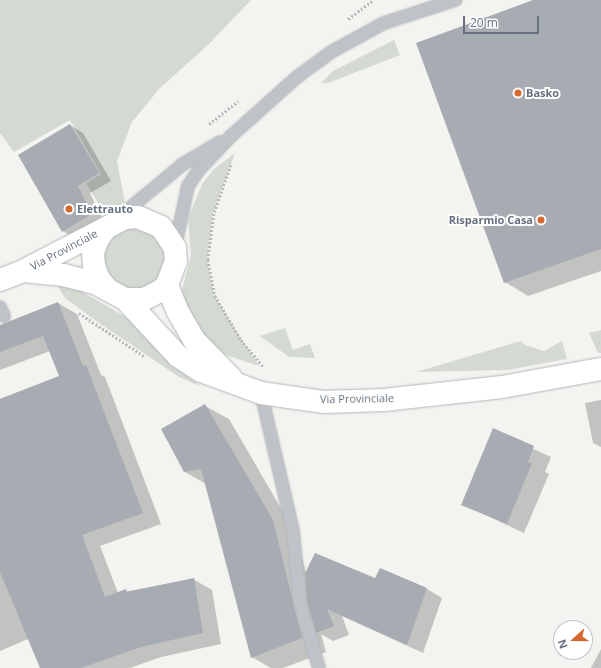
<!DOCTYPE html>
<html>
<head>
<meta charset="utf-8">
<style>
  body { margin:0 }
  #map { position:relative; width:601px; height:668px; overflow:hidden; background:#f3f4f0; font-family:"Open Sans",sans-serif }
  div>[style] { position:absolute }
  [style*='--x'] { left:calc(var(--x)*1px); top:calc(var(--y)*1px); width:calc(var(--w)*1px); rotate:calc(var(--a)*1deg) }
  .green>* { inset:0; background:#d4dad2 }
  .round { border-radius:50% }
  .shadow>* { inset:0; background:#0003 }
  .building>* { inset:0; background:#a6acb2 }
  .path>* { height:2.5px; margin-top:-1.25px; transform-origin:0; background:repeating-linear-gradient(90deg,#b7b9bc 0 2px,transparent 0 4px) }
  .roads { filter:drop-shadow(0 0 1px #b2b6ba) drop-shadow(0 0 1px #b2b6ba) }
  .lane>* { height:12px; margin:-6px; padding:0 6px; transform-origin:6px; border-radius:6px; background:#bfc2c6 }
  .secondary>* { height:22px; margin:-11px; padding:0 11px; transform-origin:11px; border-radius:11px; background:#fff }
  .dots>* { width:11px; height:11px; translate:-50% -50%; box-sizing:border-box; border:2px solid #fff; border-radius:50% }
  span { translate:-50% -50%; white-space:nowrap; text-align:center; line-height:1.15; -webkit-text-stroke:4px #fff; paint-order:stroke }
  .poi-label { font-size:11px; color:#65717f; font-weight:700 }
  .left { translate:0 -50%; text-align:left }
  .right { translate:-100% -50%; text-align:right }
  .street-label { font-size:11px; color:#65717f }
  .north { position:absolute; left:553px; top:620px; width:40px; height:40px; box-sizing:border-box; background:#fff; border:1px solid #c1c6cc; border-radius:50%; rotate:249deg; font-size:11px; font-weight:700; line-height:16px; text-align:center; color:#65717f }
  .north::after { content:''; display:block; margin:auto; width:14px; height:18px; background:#d5692f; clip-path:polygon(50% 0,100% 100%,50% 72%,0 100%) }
  .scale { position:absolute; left:463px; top:16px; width:76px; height:18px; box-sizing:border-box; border:2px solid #65717f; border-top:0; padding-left:5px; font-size:12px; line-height:14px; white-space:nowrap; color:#65717f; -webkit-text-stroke:3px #fff; paint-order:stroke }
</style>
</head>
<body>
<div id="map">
  <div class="green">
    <div style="clip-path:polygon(0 0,251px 0,208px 45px,160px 88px,132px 122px,117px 161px,125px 203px,107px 218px,86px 183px,101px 174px,70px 120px,14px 152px,0 133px)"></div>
    <div style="clip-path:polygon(394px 40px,400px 55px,328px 83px,321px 83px,333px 71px)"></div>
    <div style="clip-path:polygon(235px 153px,213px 213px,207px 259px,214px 296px,259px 366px,226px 355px,197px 330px,181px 293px,191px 256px,188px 218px,202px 184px,214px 169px)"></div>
    <div class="round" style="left:104px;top:228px;width:62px;height:62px"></div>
    <div style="clip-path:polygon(56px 284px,76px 288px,129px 319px,174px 366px,202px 387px,179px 377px,99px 323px,66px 299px)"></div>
    <div style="clip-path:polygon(285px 328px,293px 350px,310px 344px,315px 358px,289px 357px,260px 336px)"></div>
    <div style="clip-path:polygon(601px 330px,601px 353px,598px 353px,589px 333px)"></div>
    <div style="clip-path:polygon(521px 341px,525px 345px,544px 351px,562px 341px,567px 359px,508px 370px,416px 372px)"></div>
  </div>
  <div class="shadow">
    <div style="clip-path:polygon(536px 0,601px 0,601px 271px,528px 296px,505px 282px)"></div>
    <div style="clip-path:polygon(70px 125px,83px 133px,111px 181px,90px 193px,104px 222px,76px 239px,63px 231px)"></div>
    <div style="clip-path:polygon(58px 303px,77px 314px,101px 375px,105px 377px,161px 524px,100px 546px,118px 593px,193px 579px,212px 590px,221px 644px,161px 657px,130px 668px,41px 668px,28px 639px,0 651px,0 399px,60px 376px,50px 351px,0 370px,0 326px)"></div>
    <div style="clip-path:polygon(601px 400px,601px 447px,593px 443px,585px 403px)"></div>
    <div style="clip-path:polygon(205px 406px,229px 419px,296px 534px,306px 573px,376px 579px,427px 589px,442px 598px,423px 653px,342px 616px,349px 635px,333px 641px,321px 634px,326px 652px,283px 668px,271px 668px,252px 657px,206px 484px,185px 472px)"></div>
    <div style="clip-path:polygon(493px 430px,551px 457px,545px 472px,549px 474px,524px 533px,462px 504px)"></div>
    <div style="clip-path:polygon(601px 649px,601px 668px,591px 668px)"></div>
  </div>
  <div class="building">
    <div style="clip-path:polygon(533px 0,601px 0,601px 249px,504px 283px,416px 43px)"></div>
    <div style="clip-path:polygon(70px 124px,99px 173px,78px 186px,92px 214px,62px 232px,18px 155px)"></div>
    <div style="clip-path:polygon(58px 302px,83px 366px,86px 365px,143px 513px,82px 535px,105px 597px,126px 589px,127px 592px,194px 578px,203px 633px,141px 647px,81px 668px,40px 668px,0 572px,0 399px,59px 376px,43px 336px,0 352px,0 325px)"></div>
    <div style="clip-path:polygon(205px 404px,273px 520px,302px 638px,251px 658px,201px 469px,184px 472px,161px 429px)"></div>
    <div style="clip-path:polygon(493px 428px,534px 446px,528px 462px,532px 463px,507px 524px,461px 505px)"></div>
    <div style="clip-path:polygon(315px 553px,375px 578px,380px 568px,427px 588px,407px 645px,327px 609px,334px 626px,316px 633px,307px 602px,305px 573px)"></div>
  </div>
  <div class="path">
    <div style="--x:348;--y:19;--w:31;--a:-37"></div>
    <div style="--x:209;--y:124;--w:37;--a:-38"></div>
    <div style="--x:231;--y:165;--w:52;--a:109.1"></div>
    <div style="--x:214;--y:214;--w:46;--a:97.4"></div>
    <div style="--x:208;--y:260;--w:37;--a:79"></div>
    <div style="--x:215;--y:296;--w:51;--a:59.4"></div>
    <div style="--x:241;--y:340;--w:34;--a:50"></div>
    <div style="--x:79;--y:313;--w:78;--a:33.5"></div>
  </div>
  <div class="roads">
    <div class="lane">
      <div style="--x:119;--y:217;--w:83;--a:-39.6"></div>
      <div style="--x:183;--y:164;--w:43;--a:-30.7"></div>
      <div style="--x:175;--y:247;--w:62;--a:-78"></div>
      <div style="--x:188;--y:186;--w:18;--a:-56"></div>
      <div style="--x:198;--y:171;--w:48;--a:-46.7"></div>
      <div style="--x:231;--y:136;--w:89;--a:-41.8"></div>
      <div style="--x:297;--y:77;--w:42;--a:-36.3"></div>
      <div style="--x:331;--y:52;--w:60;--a:-28.7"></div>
      <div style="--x:384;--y:23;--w:75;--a:-17.9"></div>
      <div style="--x:0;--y:307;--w:10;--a:66"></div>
      <div style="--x:261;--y:393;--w:142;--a:76.9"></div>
      <div style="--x:293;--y:531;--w:72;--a:84.4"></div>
      <div style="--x:300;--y:603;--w:68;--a:73.7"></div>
    </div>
    <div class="secondary">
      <div style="--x:106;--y:228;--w:14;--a:126"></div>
      <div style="--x:98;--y:239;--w:14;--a:111"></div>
      <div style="--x:93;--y:252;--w:14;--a:86"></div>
      <div style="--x:94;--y:266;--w:14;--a:69"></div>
      <div style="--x:99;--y:279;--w:13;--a:51"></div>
      <div style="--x:0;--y:280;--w:25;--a:-21"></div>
      <div style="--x:23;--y:271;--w:115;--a:-27.5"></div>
      <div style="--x:125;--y:218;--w:13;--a:-4"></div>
      <div style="--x:138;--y:217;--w:25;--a:23"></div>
      <div style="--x:161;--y:227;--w:25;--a:56"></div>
      <div style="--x:175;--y:248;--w:13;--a:86"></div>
      <div style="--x:176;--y:261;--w:26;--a:111"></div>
      <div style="--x:167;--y:285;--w:9;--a:139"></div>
      <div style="--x:160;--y:291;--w:18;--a:153"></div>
      <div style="--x:144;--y:299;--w:19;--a:180"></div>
      <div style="--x:125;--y:299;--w:34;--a:-152"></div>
      <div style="--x:95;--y:283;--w:32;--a:-166"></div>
      <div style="--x:64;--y:275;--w:41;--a:-174.4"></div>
      <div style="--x:167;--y:285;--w:29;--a:68"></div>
      <div style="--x:178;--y:312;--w:32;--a:60"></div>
      <div style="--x:194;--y:340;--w:54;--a:45.7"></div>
      <div style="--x:125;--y:299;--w:78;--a:47.1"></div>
      <div style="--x:178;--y:356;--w:27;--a:33"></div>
      <div style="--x:201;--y:371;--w:64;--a:20.1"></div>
      <div style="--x:261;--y:393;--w:64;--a:8.1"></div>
      <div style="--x:324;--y:402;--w:60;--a:-1.9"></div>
      <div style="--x:384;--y:400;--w:119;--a:-6.3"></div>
      <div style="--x:502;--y:387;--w:101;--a:-10.3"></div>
    </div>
  </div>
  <div class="dots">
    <div style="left:518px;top:93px;background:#d5692f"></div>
    <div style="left:69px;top:209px;background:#d5692f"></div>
    <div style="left:541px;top:220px;background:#d5692f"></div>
  </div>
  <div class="poi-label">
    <span class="left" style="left:526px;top:93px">Basko</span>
    <span class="left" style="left:77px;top:209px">Elettrauto</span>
    <span class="right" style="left:533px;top:220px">Risparmio Casa</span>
  </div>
  <div class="street-label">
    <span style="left:64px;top:250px;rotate:-28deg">Via Provinciale</span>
    <span style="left:357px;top:399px;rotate:-1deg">Via Provinciale</span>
  </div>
  <div class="north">N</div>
  <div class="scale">20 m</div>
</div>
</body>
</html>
